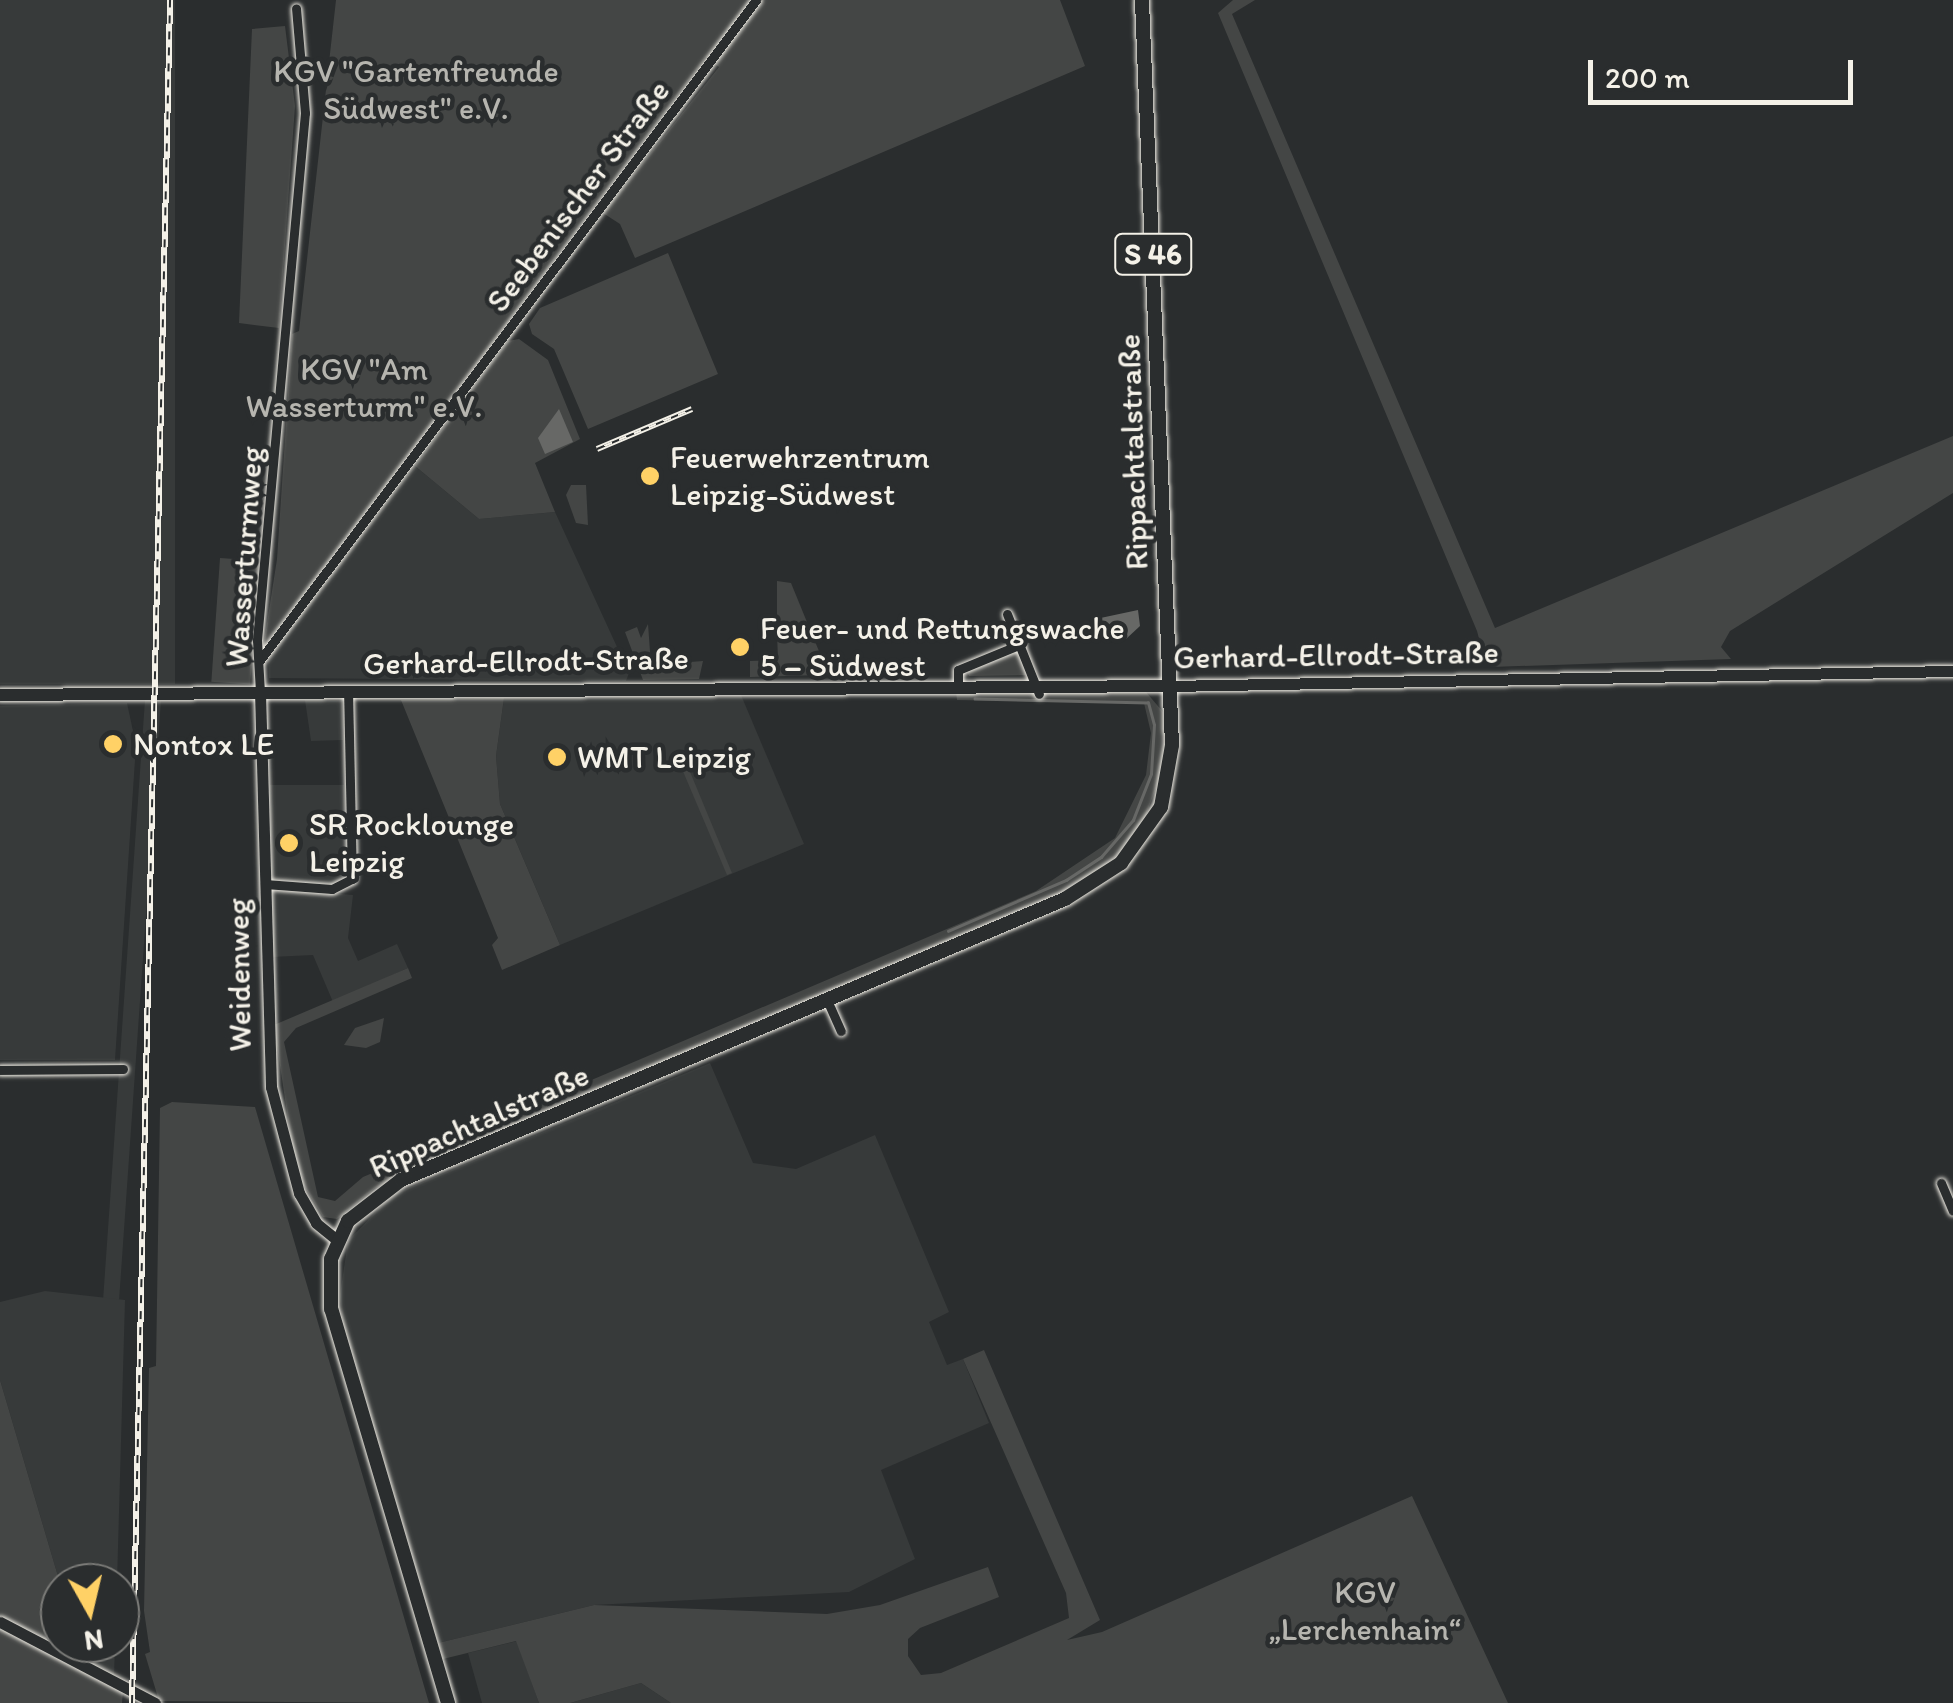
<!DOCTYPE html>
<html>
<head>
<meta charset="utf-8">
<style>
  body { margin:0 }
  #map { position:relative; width:1953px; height:1703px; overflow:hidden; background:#2a2d2e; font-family:Itim,sans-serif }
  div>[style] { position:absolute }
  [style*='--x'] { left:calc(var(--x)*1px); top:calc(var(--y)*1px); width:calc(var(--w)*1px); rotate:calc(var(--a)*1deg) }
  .built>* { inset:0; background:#373a3a; transform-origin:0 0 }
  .green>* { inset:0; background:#444645; transform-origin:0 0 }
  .water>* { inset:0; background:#676866 }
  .stream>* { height:2.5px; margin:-1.25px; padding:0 1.25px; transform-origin:1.25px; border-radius:1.25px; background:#676866 }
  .roads { filter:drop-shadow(0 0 2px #f4f1e8) drop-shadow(0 0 2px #f4f1e8) }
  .minor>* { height:9px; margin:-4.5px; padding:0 4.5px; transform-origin:4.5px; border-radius:4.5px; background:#2a2d2e }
  .tertiary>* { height:11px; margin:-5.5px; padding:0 5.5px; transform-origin:5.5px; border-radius:5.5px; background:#2a2d2e }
  .secondary>* { height:12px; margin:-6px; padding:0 6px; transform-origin:6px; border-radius:6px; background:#2a2d2e }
  .primary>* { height:14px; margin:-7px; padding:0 7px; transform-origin:7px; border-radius:7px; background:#2a2d2e }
  .rail>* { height:6px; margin-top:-3px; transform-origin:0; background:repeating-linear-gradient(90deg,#2a2d2e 0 8px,#f4f1e8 0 16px); box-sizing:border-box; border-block:2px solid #f4f1e8 }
  .dots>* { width:28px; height:28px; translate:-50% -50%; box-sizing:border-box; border:5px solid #2a2d2e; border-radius:50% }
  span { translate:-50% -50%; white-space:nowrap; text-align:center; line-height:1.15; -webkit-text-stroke:9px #2a2d2e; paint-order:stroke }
  .shield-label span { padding:2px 8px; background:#2a2d2e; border:2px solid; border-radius:8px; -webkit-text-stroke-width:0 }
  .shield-label { font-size:30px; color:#f4f1e8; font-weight:700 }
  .park-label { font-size:32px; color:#b6b5af }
  .street-label { font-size:32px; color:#f4f1e8 }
  .poi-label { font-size:32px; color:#f4f1e8 }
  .left { translate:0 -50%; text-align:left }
  .north { position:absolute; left:40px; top:1563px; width:100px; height:100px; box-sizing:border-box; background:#2a2d2e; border:2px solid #7b7b78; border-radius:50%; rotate:172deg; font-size:28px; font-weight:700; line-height:40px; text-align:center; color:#f4f1e8 }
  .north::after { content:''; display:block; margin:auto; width:35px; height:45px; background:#ffd166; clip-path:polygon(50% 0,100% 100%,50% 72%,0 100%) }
  .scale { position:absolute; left:1588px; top:60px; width:265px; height:45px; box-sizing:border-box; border:5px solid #f4f1e8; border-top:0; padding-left:12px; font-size:30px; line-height:35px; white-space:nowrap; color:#f4f1e8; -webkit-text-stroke:8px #2a2d2e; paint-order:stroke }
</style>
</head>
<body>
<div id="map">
  <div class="built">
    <div style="left:0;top:0;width:175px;height:684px"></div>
    <div style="clip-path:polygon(415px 466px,479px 519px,555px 512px,629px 673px,626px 681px,269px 678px,268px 658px)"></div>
    <div style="clip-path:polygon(741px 695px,804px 844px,560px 945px,500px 804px,496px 756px,504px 698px)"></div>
    <div style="left:145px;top:700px;width:16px;height:982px;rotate:4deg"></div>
    <div style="clip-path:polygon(305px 700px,342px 701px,343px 740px,311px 741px)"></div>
    <div style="clip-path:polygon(127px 703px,136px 745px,115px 1060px,0 1060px,0 706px)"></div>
    <div style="clip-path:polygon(270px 785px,344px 785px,347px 877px,339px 885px,272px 880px)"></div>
    <div style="clip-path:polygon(269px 888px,353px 895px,348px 938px,358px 961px,397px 944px,408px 968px,333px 1002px,313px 955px,271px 957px)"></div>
    <div style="clip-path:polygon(710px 1063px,753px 1163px,796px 1169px,875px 1135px,949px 1312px,929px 1322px,947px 1365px,963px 1359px,989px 1423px,881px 1470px,915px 1559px,849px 1592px,594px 1605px,438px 1643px,344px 1334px,340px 1295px,348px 1241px,392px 1195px)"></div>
    <div style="clip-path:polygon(45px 1291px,125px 1300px,117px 1583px,60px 1583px,0 1380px,0 1302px)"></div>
    <div style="clip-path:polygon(517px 1641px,539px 1703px,482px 1703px,468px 1653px)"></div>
    <div style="clip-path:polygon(76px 1643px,115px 1643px,114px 1678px,76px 1658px)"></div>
    <div style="clip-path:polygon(641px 1683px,671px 1703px,570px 1703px)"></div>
  </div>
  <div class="green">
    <div style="clip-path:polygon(336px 0,1060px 0,1085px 66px,635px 258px,620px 224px,603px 213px,719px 67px,706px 57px,263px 649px,277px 559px,292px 334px,299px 331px)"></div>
    <div style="clip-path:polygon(1233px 0,1255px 0,1232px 14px,1495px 628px,1953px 436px,1953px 493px,1730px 631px,1721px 647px,1731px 659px,1491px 667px,1474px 658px,1482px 650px,1477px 631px,1218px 13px)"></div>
    <div style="clip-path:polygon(285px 26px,295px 106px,279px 328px,239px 323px,252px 29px)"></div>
    <div style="clip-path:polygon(668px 253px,718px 374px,588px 429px,554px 349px,532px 334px,529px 324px,540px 308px)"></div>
    <div style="clip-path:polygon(519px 339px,548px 360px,580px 439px,535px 463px,555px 512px,479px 519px,415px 466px,508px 341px)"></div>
    <div style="clip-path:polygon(571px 485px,586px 485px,588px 525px,576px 523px,566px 495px)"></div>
    <div style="left:220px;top:558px;width:39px;height:124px;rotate:4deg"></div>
    <div style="clip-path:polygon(777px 581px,791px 583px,809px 627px,777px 628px)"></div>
    <div style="clip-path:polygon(648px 624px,651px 665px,703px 661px,699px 679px,643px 680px,625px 632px,637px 627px,641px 638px)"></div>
    <div style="clip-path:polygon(811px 632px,824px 663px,822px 675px,750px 677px,750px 661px,778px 660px,777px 633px)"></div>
    <div style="clip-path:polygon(1020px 649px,1031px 675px,969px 676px,967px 670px)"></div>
    <div style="clip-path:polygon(956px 691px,1146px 692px,1163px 712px,1165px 764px,1138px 836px,1095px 875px,1053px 898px,375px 1188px,337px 1219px,323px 1217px,303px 1184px,299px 1193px,274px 1025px,408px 968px,412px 978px,296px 1028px,284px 1042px,318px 1197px,335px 1201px,363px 1177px,1036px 891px,1115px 838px,1146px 775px,1151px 733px,1144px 703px,957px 700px)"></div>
    <div style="clip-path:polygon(504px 698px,496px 756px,500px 804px,560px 945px,502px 970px,492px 945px,498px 938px,401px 700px)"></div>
    <div style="clip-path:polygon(688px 767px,732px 873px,727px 875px,682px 769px)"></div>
    <div style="clip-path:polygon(384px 1018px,380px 1042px,366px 1048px,344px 1045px,355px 1028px)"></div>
    <div style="clip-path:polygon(172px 1102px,255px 1107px,429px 1703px,159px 1701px,145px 1654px,150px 1652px,144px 1611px,149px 1368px,156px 1366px,160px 1108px)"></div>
    <div style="clip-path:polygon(984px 1350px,1100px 1620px,1067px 1640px,1102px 1632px,1412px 1496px,1508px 1703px,671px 1703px,641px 1683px,570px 1703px,539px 1703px,516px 1641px,443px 1659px,438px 1643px,594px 1605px,827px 1614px,880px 1605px,988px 1567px,999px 1597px,920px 1628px,908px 1639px,908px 1656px,921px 1675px,941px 1673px,1069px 1618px,1066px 1593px,963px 1359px)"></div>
    <div style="clip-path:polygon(0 1380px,60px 1583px,60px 1643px,76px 1643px,86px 1674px,123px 1692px,122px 1703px,0 1703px)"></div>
  </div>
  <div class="water">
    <div style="clip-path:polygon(559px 409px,573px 442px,545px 454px,538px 438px)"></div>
    <div style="clip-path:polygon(1138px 610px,1140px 626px,1126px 639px,1093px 636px,1086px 629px,1091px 620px)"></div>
  </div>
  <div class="stream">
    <div style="--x:948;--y:931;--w:129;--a:-23.4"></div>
    <div style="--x:1066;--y:880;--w:42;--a:-33.3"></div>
    <div style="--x:1101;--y:857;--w:49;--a:-49.1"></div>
    <div style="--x:1133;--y:820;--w:49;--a:-68.6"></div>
    <div style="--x:1151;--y:774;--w:49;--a:-86.5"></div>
    <div style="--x:1154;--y:725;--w:23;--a:-105"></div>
    <div style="--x:1148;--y:703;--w:173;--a:-178.7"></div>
  </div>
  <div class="roads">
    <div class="minor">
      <div style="--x:1007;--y:614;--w:86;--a:68.2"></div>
      <div style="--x:260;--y:660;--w:826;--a:-53.07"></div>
      <div style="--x:958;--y:686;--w:16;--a:-90"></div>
      <div style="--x:958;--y:670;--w:68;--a:-22.4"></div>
      <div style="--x:260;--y:692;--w:52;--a:-93.3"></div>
      <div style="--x:257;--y:640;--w:529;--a:-84.8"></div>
      <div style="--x:305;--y:113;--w:105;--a:-94.9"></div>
      <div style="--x:265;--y:884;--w:67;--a:4.3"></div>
      <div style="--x:332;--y:889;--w:22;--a:-27"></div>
      <div style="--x:352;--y:879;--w:188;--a:-91.2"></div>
      <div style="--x:827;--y:1000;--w:34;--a:66"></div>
      <div style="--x:0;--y:1070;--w:123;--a:-0.5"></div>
      <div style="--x:1941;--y:1183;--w:30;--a:67"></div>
    </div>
    <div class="tertiary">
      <div style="--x:1170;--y:686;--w:783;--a:-1.1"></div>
      <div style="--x:260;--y:692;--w:395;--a:88.4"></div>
      <div style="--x:271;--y:1087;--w:110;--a:75.2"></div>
      <div style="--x:299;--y:1193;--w:34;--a:60"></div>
      <div style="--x:316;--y:1223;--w:27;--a:39"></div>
      <div style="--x:0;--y:1622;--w:175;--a:27.6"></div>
    </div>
    <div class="secondary">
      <div style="--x:0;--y:695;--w:1170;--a:-0.44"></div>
    </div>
    <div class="primary">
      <div style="--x:448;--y:1703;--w:411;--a:-106.5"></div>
      <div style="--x:331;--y:1309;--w:50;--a:-90"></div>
      <div style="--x:331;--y:1259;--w:42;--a:-65.9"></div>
      <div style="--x:348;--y:1221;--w:67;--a:-37.7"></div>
      <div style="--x:401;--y:1180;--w:721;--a:-22.94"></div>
      <div style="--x:1065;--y:899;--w:67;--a:-32.7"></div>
      <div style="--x:1121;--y:863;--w:69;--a:-54.5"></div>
      <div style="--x:1161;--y:807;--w:63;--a:-79.9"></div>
      <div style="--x:1172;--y:745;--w:746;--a:-92.31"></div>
    </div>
  </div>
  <div class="rail">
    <div style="--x:597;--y:449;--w:103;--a:-22.8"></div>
    <div style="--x:132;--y:1703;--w:1703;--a:-88.72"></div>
  </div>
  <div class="dots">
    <div style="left:650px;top:476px;background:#ffd166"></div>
    <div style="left:740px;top:647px;background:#ffd166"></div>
    <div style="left:113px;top:744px;background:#ffd166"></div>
    <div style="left:557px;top:757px;background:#ffd166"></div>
    <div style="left:289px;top:843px;background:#ffd166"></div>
  </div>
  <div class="shield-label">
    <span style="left:1153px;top:254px">S 46</span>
  </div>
  <div class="park-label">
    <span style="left:416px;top:90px">KGV "Gartenfreunde<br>Südwest" e.V.</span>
    <span style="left:364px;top:388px">KGV "Am<br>Wasserturm" e.V.</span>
    <span style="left:1365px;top:1611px">KGV<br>„Lerchenhain“</span>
  </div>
  <div class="street-label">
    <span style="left:578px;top:196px;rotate:-53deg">Seebenischer Straße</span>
    <span style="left:1133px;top:452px;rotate:-92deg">Rippachtalstraße</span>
    <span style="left:244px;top:557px;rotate:-86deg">Wasserturmweg</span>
    <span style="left:1336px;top:655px;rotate:-1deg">Gerhard-Ellrodt-Straße</span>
    <span style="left:526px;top:661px;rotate:-1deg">Gerhard-Ellrodt-Straße</span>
    <span style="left:239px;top:975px;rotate:-91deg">Weidenweg</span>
    <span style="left:479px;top:1121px;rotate:-24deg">Rippachtalstraße</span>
  </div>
  <div class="poi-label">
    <span class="left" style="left:670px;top:476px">Feuerwehrzentrum<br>Leipzig-Südwest</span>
    <span class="left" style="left:760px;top:647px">Feuer- und Rettungswache<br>5 – Südwest</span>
    <span class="left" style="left:133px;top:744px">Nontox LE</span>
    <span class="left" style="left:577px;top:757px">WMT Leipzig</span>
    <span class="left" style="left:309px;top:843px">SR Rocklounge<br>Leipzig</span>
  </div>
  <div class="north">N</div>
  <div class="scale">200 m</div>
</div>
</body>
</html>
